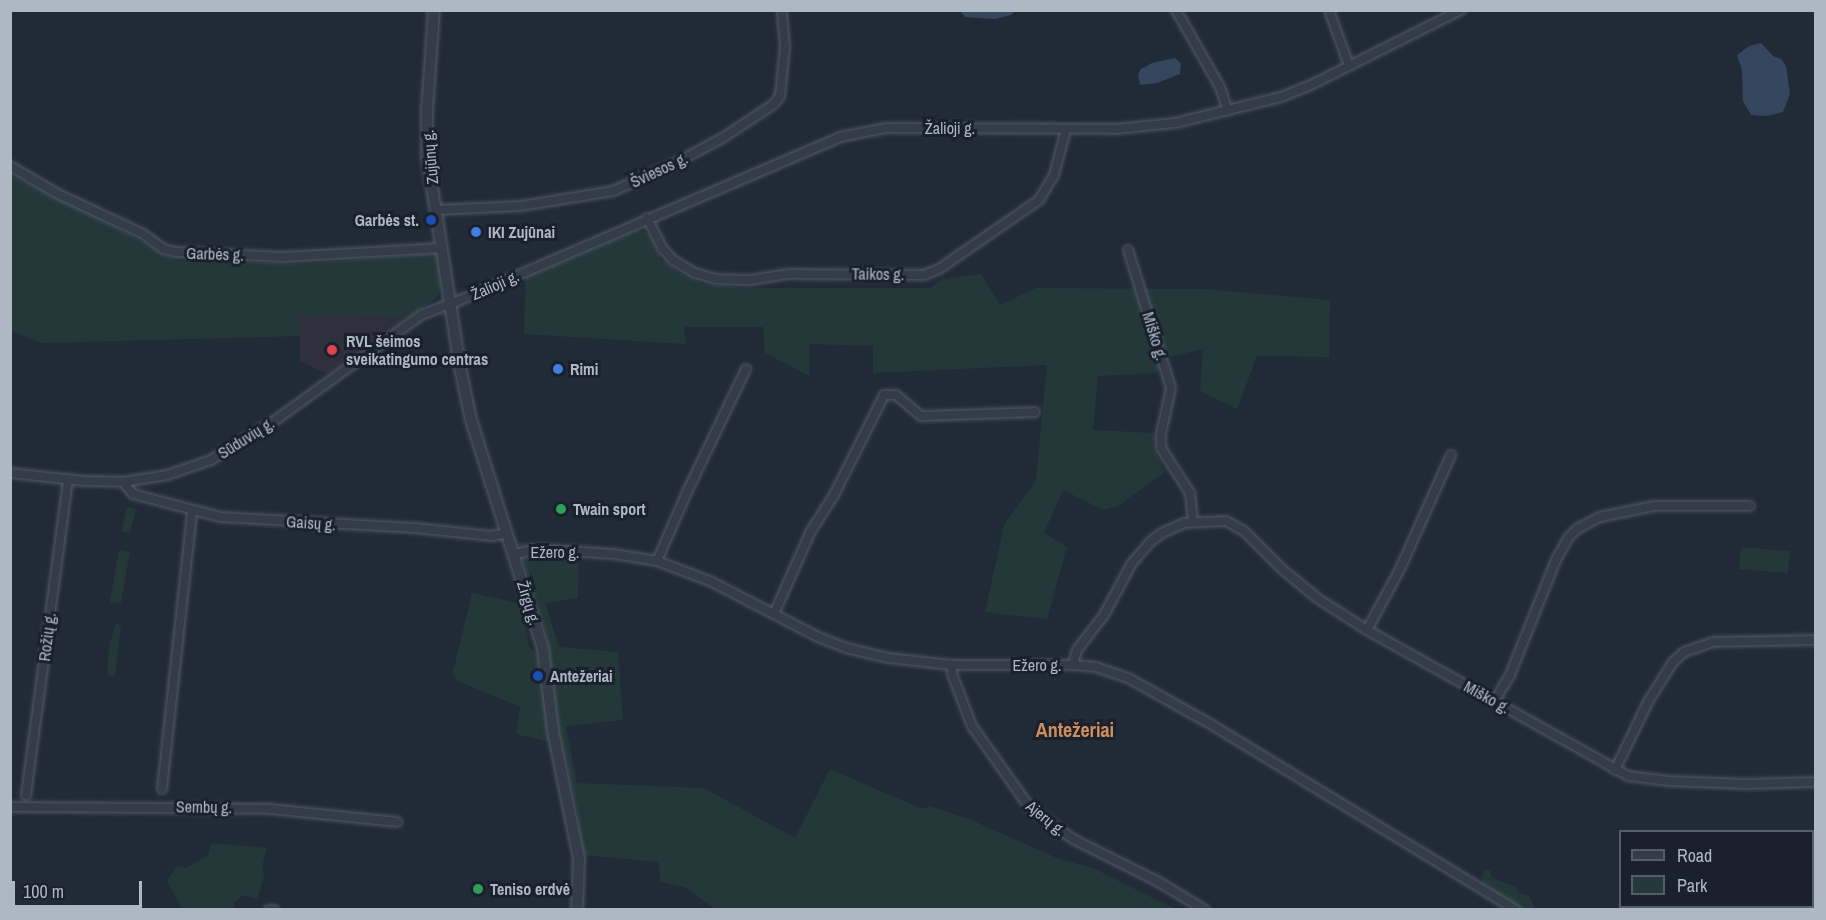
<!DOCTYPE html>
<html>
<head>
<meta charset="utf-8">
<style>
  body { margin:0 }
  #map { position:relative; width:1826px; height:920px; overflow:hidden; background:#212b37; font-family:"Archivo Narrow",sans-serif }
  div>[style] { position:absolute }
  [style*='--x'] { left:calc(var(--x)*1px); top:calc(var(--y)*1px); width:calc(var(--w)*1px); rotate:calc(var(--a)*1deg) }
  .medical>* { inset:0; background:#302f3c }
  .green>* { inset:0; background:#243839; transform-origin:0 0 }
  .water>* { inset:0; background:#35465e }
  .roads { filter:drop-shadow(0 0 2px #525a65) drop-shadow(0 0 2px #525a65) }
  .minor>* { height:8px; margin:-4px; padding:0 4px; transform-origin:4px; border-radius:4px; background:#343c47 }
  .tertiary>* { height:10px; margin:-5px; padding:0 5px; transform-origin:5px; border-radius:5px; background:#343c47 }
  .dots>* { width:16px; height:16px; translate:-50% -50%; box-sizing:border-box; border:3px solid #1a212c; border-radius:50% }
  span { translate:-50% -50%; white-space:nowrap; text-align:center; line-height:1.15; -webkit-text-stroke:6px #1a212c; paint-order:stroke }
  .street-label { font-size:16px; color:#aeb7c4 }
  .poi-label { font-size:16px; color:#aeb7c4; font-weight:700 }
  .right { translate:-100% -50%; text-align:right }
  .left { translate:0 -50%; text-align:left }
  .quarter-label { font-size:20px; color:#d08d5e; font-weight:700 }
  .frame { position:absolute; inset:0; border:12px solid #aeb7c4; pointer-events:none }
  .legend { position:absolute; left:1619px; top:830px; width:195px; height:78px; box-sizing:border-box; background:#1a212c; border:2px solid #555d69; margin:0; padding:8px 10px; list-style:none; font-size:18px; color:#aeb7c4 }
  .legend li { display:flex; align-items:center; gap:12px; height:30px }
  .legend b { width:30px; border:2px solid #555d69 }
  .scale { position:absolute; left:12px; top:881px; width:130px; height:27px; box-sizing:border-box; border:3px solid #aeb7c4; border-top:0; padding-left:8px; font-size:18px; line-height:21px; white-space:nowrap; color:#aeb7c4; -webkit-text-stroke:4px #1a212c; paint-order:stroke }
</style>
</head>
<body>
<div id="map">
  <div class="medical">
    <div style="clip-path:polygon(300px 316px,408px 318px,328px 375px,300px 361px)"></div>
  </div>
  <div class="green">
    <div style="clip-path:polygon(11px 175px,90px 213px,176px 261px,307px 264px,438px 253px,442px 289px,436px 298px,408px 318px,300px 316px,300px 336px,42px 343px,11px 331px)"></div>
    <div style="clip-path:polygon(637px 230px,649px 234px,661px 259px,680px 273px,702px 284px,741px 288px,930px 288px,942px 279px,981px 274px,1000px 305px,1036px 288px,1203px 289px,1330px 300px,1329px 357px,1257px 356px,1237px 409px,1200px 391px,1203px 349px,1169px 357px,1156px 373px,1098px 376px,1093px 430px,1154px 433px,1154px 450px,1165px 472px,1118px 506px,1103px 510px,1063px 490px,1044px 533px,1067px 547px,1047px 619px,985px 612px,1004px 525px,1036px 480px,1047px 365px,873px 373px,873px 346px,809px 344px,810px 376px,765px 353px,763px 327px,684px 327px,686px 344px,524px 334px,526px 276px)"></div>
    <div style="left:127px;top:507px;width:9px;height:25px;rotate:13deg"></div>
    <div style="clip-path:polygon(518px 542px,579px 546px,578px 598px,545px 603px,559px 647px,618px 652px,623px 720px,566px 726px,577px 783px,704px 788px,795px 838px,830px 769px,922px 809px,930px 806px,971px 820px,1059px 859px,1093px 868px,1175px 909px,716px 909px,684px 887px,661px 882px,658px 862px,583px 855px,577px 810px,558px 726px,548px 640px)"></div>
    <div style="left:1741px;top:547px;width:49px;height:22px;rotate:5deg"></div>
    <div style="left:119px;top:550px;width:11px;height:53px;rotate:10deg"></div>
    <div style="clip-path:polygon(472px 593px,522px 604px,529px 646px,537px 655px,551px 742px,516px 734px,520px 707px,456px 680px,453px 672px)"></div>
    <div style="clip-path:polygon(116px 624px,121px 625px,115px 676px,109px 676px,107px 671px,110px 642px)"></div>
    <div style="clip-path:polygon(211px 843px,267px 848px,262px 867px,264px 877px,257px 899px,244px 895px,233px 903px,236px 909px,182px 909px,167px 881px,177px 866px,187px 868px,208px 855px)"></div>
    <div style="clip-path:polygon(1484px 870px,1490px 870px,1492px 878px,1515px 886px,1520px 893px,1529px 896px,1535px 909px,1520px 909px,1481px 884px)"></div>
  </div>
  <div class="water">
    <div style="clip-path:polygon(960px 11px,960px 10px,1015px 11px,1011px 15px,995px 19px,965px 17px)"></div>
    <div style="clip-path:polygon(1761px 43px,1773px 56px,1781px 59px,1786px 66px,1790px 94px,1783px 112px,1767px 116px,1751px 115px,1743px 101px,1742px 70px,1737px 55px,1749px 46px)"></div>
    <div style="clip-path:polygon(1175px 58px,1181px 64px,1180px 74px,1157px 83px,1140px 85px,1138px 74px,1141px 69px,1152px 63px)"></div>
  </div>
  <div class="roads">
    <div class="minor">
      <div style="--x:1176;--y:10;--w:89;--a:60.3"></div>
      <div style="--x:1220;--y:87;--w:25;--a:72"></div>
      <div style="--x:1329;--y:10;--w:59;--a:70.3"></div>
      <div style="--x:10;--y:166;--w:53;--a:30.4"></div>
      <div style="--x:56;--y:193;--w:96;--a:25.2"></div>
      <div style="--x:143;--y:234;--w:26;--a:36"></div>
      <div style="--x:164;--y:249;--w:11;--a:15"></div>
      <div style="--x:175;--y:252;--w:109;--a:2.6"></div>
      <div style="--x:284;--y:257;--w:158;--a:-3.3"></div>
      <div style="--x:436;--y:210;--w:85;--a:-2.7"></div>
      <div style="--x:521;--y:206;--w:93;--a:-9.3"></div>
      <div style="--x:613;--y:191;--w:62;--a:-23.7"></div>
      <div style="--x:670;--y:166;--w:61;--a:-28.2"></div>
      <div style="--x:724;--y:137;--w:60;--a:-33.4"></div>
      <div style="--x:774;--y:104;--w:10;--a:-53"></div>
      <div style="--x:780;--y:96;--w:49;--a:-84.2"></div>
      <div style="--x:785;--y:47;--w:37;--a:-95"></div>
      <div style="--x:647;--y:218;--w:34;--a:63"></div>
      <div style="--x:662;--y:248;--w:16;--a:47"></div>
      <div style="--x:673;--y:260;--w:26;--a:31"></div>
      <div style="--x:695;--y:273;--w:22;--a:16"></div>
      <div style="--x:716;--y:279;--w:34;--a:2"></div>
      <div style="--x:750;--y:280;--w:39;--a:-9"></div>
      <div style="--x:789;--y:274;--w:135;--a:0.4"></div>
      <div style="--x:924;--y:275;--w:16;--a:-22"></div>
      <div style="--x:939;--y:269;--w:121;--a:-34.6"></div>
      <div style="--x:1039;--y:200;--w:29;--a:-59"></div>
      <div style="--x:1054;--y:175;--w:47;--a:-75.1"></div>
      <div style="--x:1128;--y:250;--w:145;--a:72.7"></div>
      <div style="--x:1171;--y:388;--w:47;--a:102.3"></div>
      <div style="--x:1161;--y:434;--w:14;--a:90"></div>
      <div style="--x:1161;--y:448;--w:54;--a:57.2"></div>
      <div style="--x:1190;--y:493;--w:29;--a:84"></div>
      <div style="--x:10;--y:473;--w:74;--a:6.2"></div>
      <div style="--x:84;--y:481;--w:39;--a:1"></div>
      <div style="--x:123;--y:482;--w:45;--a:-9"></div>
      <div style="--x:167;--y:475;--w:46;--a:-18.8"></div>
      <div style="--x:211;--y:460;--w:78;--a:-31.8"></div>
      <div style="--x:277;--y:419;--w:178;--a:-35.8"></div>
      <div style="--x:421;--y:315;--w:40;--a:-21"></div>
      <div style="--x:458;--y:301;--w:416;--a:-23.2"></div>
      <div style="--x:840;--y:137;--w:47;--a:-11.1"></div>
      <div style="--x:886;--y:128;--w:230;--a:0.2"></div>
      <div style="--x:1116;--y:129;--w:59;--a:-5.8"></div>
      <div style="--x:1175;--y:123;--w:109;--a:-13.8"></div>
      <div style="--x:1281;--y:97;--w:32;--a:-22"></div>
      <div style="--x:1311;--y:85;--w:168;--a:-26.6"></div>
      <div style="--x:123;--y:482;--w:16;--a:50"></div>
      <div style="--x:133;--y:494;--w:90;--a:14.8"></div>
      <div style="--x:220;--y:517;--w:195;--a:3.2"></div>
      <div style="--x:415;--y:528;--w:77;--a:5.9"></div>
      <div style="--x:492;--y:536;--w:15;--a:-11"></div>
      <div style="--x:515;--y:554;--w:24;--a:-12"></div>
      <div style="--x:538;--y:549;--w:76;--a:3.8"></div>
      <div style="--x:614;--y:554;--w:44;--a:9.2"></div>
      <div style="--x:657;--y:561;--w:57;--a:20.7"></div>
      <div style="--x:710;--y:581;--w:122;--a:27.4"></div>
      <div style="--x:818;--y:637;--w:30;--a:21"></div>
      <div style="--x:846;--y:648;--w:43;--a:13.4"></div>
      <div style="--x:888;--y:658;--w:64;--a:6.2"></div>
      <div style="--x:952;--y:665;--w:121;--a:0"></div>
      <div style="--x:1073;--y:665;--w:23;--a:5"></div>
      <div style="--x:1096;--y:667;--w:36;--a:19"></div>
      <div style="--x:1130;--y:679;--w:88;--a:29.2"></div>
      <div style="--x:1207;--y:722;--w:362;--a:31.3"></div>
      <div style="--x:657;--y:561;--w:77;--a:-66.4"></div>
      <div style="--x:688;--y:490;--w:134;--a:-64.4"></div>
      <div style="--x:774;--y:614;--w:91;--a:-66"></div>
      <div style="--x:811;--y:531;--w:43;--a:-57.4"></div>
      <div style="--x:834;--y:495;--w:112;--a:-63.4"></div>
      <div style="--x:884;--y:395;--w:12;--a:0"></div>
      <div style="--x:896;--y:395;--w:33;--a:40"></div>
      <div style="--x:921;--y:416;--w:114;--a:-2"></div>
      <div style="--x:1367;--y:630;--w:69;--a:-61.6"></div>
      <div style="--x:1400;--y:569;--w:125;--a:-65.9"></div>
      <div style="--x:952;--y:665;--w:9;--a:90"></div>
      <div style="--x:952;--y:674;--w:56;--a:69"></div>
      <div style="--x:972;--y:726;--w:100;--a:54.7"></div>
      <div style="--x:1030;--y:808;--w:53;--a:35.8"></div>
      <div style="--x:1073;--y:839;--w:94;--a:26.6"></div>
      <div style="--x:1157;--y:881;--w:56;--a:31.1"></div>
      <div style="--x:1073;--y:665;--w:16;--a:-75"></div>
      <div style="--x:1077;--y:650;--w:44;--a:-52.4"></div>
      <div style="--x:1104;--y:615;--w:59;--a:-61.7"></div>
      <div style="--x:1132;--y:563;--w:28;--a:-49"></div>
      <div style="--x:1150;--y:542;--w:15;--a:-37"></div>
      <div style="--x:1162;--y:533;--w:24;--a:-24"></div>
      <div style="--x:1184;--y:523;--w:42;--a:-2.7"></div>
      <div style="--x:1226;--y:521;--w:21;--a:29"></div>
      <div style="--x:1244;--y:531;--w:54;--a:45"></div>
      <div style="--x:1282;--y:569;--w:45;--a:39.6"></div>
      <div style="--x:1317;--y:598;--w:59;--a:32.6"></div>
      <div style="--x:1367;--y:630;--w:299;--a:29.2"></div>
      <div style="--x:1628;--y:776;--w:39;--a:7"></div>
      <div style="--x:1667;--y:781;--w:80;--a:2.1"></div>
      <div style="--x:1747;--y:784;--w:69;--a:-1.7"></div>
      <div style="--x:1495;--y:700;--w:29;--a:-59"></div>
      <div style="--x:1510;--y:675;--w:124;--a:-68.2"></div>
      <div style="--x:1556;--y:560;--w:25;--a:-61"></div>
      <div style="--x:1568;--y:538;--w:13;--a:-45"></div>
      <div style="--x:1577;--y:529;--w:26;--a:-28"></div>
      <div style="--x:1600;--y:517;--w:55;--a:-11.5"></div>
      <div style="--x:1654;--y:506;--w:96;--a:0"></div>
      <div style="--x:1615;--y:770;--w:76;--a:-64.1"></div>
      <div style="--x:1648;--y:702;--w:47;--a:-58"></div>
      <div style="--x:1673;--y:662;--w:15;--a:-42"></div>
      <div style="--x:1684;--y:652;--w:31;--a:-19"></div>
      <div style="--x:1713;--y:642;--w:103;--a:-1.1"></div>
      <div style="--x:162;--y:789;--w:280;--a:-83.8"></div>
      <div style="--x:26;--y:795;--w:319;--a:-82.4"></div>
      <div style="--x:10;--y:807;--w:260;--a:0.4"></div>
      <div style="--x:270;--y:809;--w:128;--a:5.8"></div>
      <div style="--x:269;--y:910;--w:5;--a:0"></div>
    </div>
    <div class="tertiary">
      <div style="--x:434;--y:10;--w:101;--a:94"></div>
      <div style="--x:427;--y:111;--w:43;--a:90"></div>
      <div style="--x:427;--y:154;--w:216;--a:81.2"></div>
      <div style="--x:460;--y:367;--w:54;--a:78.3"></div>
      <div style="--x:471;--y:420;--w:240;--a:72.5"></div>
      <div style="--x:543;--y:649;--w:83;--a:83"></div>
      <div style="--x:553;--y:731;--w:131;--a:78.5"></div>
      <div style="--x:579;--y:859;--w:51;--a:92.2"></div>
    </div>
  </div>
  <div class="dots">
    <div style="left:431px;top:220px;background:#1a4fb4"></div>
    <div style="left:476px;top:232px;background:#3f7fe0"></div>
    <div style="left:332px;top:350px;background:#e0444e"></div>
    <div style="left:558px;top:369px;background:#3f7fe0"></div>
    <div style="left:561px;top:509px;background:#2e9e5b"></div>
    <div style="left:538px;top:676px;background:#1a4fb4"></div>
    <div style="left:478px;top:889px;background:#2e9e5b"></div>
  </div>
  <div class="street-label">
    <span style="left:950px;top:128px">Žalioji g.</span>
    <span style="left:430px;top:157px;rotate:-95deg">Zujūnų g.</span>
    <span style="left:659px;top:170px;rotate:-25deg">Šviesos g.</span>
    <span style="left:215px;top:254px;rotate:2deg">Garbės g.</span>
    <span style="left:878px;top:274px;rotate:1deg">Taikos g.</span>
    <span style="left:495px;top:285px;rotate:-24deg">Žalioji g.</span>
    <span style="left:1155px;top:336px;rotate:73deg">Miško g.</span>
    <span style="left:246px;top:438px;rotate:-32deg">Sūduvių g.</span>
    <span style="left:311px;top:523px;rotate:4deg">Gaisų g.</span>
    <span style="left:555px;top:552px">Ežero g.</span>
    <span style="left:529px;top:603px;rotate:73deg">Žirgų g.</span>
    <span style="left:47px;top:637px;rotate:-83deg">Rožių g.</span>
    <span style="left:1037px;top:665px">Ežero g.</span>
    <span style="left:1487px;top:697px;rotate:29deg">Miško g.</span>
    <span style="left:204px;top:807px;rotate:1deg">Sembų g.</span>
    <span style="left:1046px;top:818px;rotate:39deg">Ajerų g.</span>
  </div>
  <div class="poi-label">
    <span class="right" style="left:419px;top:220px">Garbės st.</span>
    <span class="left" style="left:488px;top:232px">IKI Zujūnai</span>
    <span class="left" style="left:346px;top:350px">RVL šeimos<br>sveikatingumo centras</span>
    <span class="left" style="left:570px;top:369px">Rimi</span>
    <span class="left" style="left:573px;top:509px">Twain sport</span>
    <span class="left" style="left:550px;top:676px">Antežeriai</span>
    <span class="left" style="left:490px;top:889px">Teniso erdvė</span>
  </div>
  <div class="quarter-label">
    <span style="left:1075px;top:729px">Antežeriai</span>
  </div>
  <div class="frame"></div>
  <ul class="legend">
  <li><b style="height:8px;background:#343c47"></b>Road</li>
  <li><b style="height:16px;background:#243839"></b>Park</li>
  </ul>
  <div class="scale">100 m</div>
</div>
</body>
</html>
